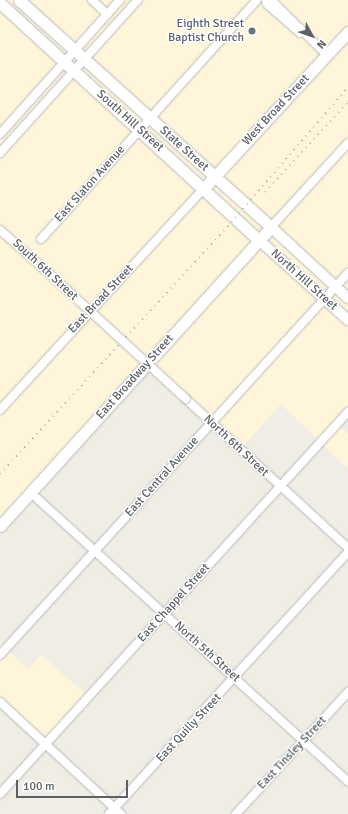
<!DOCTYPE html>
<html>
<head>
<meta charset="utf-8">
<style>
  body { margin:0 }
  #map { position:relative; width:348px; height:814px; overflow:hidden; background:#f0ede5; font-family:Signika,sans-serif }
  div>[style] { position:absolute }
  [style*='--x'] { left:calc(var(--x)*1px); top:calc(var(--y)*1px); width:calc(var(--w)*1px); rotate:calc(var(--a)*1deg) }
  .commercial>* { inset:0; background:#fff5db }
  .roads { filter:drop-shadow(0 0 1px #b7bbbf) drop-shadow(0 0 1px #b7bbbf) }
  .minor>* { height:8px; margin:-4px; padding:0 4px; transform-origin:4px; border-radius:4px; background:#fff }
  .tertiary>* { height:10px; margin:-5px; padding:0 5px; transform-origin:5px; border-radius:5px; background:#fff }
  .secondary>* { height:11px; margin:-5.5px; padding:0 5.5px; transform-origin:5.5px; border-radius:5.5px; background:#fff }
  .rail>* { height:2px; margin-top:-1px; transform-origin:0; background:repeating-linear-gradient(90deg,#b4b5b6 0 1px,transparent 0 6px) }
  .bridges { filter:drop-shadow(0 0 1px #b7bbbf) drop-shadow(0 0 1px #b7bbbf) }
  .minor-bridge>* { height:8px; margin:-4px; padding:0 4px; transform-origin:4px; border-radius:4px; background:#fff }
  .dots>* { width:11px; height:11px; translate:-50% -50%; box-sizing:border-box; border:2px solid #fff; border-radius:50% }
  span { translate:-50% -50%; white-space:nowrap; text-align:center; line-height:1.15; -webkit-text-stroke:3px #fff; paint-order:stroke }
  .worship-label { font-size:12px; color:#5b616d }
  .right { translate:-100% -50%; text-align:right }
  .street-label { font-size:12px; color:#5c6166 }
  .north { position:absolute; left:292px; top:16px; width:40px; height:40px; -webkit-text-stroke:3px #fff; paint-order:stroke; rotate:131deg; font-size:11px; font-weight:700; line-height:16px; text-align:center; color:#5c6166 }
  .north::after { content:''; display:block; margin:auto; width:14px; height:18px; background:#5c6166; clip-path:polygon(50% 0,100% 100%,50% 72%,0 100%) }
  .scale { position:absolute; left:16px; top:780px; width:112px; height:18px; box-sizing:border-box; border:2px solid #5c6166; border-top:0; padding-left:5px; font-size:12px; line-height:14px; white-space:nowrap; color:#5c6166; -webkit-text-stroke:3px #fff; paint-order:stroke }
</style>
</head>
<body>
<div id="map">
  <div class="commercial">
    <div style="clip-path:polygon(0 0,348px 0,348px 409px,336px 422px,348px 434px,348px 469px,281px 404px,239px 451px,146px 365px,0 525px)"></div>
    <div style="clip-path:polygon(0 643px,28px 669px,41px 655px,86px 694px,41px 743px,0 706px)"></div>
  </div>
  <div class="roads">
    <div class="minor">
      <div style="--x:92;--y:0;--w:21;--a:43"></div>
      <div style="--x:266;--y:0;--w:4;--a:76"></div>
      <div style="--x:267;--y:4;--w:44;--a:41.3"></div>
      <div style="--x:271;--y:0;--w:78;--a:44.5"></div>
      <div style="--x:0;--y:134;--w:180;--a:-48.2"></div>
      <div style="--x:0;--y:153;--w:206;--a:-48"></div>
      <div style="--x:271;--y:227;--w:114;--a:-47.5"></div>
      <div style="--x:0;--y:230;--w:56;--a:41.4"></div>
      <div style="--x:41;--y:239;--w:322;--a:-47.9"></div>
      <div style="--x:186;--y:399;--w:220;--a:42.6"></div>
      <div style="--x:0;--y:410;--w:300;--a:-47.4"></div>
      <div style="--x:30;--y:492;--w:430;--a:42.3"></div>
      <div style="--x:0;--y:655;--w:517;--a:-47.67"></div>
      <div style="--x:0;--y:702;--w:165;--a:42.8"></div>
      <div style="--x:0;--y:794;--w:517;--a:-47.67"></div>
      <div style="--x:109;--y:814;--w:355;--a:-47.6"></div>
      <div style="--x:236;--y:814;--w:166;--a:-47.4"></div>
    </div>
    <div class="tertiary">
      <div style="--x:271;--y:227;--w:105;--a:42.7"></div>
      <div style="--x:259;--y:240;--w:120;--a:42"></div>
    </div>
    <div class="secondary">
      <div style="--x:0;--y:3;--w:351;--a:42.5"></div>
      <div style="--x:203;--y:189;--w:214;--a:-47.3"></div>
      <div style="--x:0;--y:526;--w:404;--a:-47.8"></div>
      <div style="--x:271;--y:227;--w:339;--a:-138"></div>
    </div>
  </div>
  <div class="rail">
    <div style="--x:265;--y:192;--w:122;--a:-47.3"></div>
    <div style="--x:0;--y:474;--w:348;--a:-47.4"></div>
    <div style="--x:235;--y:218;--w:173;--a:-49.2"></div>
  </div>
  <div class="bridges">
    <div class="minor-bridge">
      <div style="--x:42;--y:267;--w:195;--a:42.5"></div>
    </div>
  </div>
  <div class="dots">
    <div style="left:252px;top:31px;background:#6b7280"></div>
  </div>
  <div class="worship-label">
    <span class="right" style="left:244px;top:31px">Eighth Street<br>Baptist Church</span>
  </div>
  <div class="street-label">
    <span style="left:276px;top:110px;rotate:-47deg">West Broad Street</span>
    <span style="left:130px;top:121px;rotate:42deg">South Hill Street</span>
    <span style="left:184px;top:149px;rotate:42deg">State Street</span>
    <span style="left:90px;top:184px;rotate:-48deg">East Slaton Avenue</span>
    <span style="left:45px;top:270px;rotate:43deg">South 6th Street</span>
    <span style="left:304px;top:280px;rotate:42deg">North Hill Street</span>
    <span style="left:101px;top:299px;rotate:-47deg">East Broad Street</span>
    <span style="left:135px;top:377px;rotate:-48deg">East Broadway Street</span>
    <span style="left:236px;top:446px;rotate:43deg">North 6th Street</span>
    <span style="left:162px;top:477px;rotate:-48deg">East Central Avenue</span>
    <span style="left:174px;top:603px;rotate:-48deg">East Chappel Street</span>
    <span style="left:207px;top:652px;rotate:42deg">North 5th Street</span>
    <span style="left:189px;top:728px;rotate:-47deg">East Quilly Street</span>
    <span style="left:292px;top:753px;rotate:-47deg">East Tinsley Street</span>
  </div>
  <div class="north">N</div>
  <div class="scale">100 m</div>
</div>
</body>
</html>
